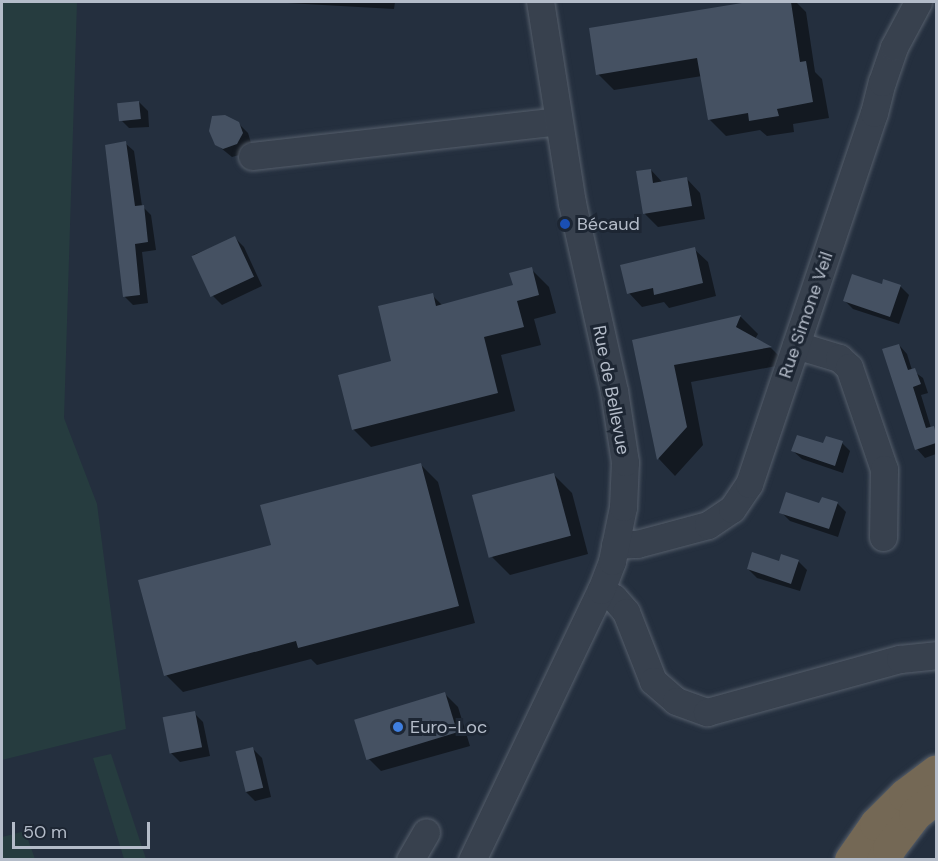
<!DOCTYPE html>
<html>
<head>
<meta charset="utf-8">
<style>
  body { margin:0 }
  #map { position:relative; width:938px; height:861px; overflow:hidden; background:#242f3e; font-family:"DM Sans",sans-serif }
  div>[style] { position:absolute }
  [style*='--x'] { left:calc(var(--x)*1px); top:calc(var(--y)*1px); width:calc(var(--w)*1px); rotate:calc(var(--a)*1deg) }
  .green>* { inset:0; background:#263c3f }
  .shadow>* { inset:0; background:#0007 }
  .building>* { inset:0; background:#455162; transform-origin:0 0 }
  .roads { filter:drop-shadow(0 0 2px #565f6c) drop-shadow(0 0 2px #565f6c) }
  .minor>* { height:27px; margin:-13.5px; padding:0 13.5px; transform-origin:13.5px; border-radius:13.5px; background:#38414e }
  .highway>* { height:33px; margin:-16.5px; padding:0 16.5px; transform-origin:16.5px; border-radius:16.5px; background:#746855 }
  .dots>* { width:16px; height:16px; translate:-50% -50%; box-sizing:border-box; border:3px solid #1d2633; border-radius:50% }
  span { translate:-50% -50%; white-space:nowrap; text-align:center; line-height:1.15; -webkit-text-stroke:6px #1d2633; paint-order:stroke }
  .poi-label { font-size:18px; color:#b4bcc9 }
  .left { translate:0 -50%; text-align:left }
  .street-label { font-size:18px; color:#b4bcc9 }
  .frame { position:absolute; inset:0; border:3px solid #b4bcc9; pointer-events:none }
  .scale { position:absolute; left:12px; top:822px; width:138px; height:27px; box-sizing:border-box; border:3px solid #b4bcc9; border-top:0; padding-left:8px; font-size:18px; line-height:21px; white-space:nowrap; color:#b4bcc9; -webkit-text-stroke:4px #1d2633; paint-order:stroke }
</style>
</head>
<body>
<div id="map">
  <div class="green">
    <div style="clip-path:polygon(2px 2px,77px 2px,64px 418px,97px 504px,126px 729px,2px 760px)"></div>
    <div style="clip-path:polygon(111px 754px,146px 859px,124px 859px,93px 758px)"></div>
    <div style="clip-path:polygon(25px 831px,35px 859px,2px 859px,2px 837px)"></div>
  </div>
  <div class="shadow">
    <div style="clip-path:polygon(270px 2px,395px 2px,394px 9px)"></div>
    <div style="clip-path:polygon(755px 2px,796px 2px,806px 12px,815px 72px,822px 79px,829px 118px,793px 124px,794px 132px,767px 136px,760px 130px,726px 136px,710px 120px,702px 76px,614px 90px,598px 74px,590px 29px)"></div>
    <div style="clip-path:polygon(139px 102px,148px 111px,149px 127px,129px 128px,120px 119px)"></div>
    <div style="clip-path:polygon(238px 123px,248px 133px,251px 143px,246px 153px,232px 157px,216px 144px)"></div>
    <div style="clip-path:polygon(125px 143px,134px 151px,142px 206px,151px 215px,156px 250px,142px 252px,148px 303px,133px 305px,125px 297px)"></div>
    <div style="clip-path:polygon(651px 170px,663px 183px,687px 179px,700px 193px,705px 219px,658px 227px,645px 214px)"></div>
    <div style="clip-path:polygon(235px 238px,244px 247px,262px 286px,222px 305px,213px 296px,193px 255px)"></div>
    <div style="clip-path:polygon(694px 249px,708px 262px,716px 296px,669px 308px,664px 302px,642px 307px,629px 293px)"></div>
    <div style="clip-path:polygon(531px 269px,549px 287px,556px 313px,534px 319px,541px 345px,501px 355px,515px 411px,371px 447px,353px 429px,432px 295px,443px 306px,515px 286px)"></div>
    <div style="clip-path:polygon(882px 286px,900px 286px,909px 295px,899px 324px,853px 309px,845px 301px)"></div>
    <div style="clip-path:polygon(741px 317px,758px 334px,755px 339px,771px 348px,787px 364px,691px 382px,703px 445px,675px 476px,659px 459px,634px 342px)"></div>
    <div style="clip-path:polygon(899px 345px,907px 354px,912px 370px,923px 378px,928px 393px,921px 395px,931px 428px,936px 430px,936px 454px,925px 458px,917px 449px)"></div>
    <div style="clip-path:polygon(842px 443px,850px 451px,843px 473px,802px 459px,793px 451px)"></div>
    <div style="clip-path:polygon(421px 465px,438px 482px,475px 623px,317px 665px,311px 659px,183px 692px,166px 675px,272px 546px)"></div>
    <div style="clip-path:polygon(554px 475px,572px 493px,588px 554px,510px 575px,492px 557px)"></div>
    <div style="clip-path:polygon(822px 498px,838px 504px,846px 512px,838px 537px,790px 521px,781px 512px,820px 505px)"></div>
    <div style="clip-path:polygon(798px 561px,807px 570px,800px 591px,757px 578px,748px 569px)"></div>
    <div style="clip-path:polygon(445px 694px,458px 707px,470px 746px,381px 771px,368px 758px)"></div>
    <div style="clip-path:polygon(194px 713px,203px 722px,210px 756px,180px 762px,171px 753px)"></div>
    <div style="clip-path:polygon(253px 749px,262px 758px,271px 797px,255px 801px,246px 792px)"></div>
  </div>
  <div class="building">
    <div style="clip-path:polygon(748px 2px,791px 2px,800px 62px,806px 61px,813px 102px,777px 109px,779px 116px,749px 121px,748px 113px,708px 120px,697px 58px,596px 75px,589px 28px)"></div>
    <div style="left:139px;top:101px;width:18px;height:22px;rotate:84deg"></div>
    <div style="clip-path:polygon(225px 115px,239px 122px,243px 133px,237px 144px,223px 149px,215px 145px,209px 131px,212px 116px)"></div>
    <div style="clip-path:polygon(126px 141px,135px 206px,144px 205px,148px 242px,135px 244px,140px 295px,123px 297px,105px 145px)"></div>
    <div style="clip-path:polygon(651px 169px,653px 183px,687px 177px,692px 206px,643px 214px,636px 171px)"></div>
    <div style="left:235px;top:236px;width:45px;height:48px;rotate:65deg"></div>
    <div style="clip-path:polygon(695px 247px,703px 283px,654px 295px,653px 288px,627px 294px,620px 265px)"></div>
    <div style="clip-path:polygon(532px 267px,539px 295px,517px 301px,524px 327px,484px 337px,498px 393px,352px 430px,338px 375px,391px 361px,378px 306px,433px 293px,436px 306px,513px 285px,509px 273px)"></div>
    <div style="clip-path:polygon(852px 274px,882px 284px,883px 279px,901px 285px,890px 317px,843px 301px)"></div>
    <div style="clip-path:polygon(741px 315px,736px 327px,772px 347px,674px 365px,687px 427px,657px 460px,632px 340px)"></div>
    <div style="clip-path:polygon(899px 344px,908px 370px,915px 368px,921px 384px,913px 387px,926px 428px,934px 426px,936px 434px,936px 443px,915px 450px,882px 349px)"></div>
    <div style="clip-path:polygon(797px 435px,823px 443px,826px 436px,843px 441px,835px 466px,791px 451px)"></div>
    <div style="clip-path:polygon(421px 463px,459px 606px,298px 648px,296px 641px,164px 676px,138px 580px,271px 545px,260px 505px)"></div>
    <div style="left:554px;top:473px;width:65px;height:85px;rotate:75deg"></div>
    <div style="clip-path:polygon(786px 492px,819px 503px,822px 497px,838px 502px,829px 529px,779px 513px)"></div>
    <div style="clip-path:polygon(752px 552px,779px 561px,781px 554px,799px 560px,791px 584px,747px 569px)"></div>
    <div style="left:445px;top:692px;width:42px;height:95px;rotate:73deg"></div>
    <div style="left:195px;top:711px;width:37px;height:33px;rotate:79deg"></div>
    <div style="left:253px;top:747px;width:42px;height:18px;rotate:76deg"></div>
  </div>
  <div class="roads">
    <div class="minor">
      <div style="--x:252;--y:156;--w:307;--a:-6.5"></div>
      <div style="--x:796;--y:345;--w:45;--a:16.8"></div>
      <div style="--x:839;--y:358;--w:13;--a:42"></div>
      <div style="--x:849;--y:367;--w:108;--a:71.1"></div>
      <div style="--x:884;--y:469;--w:68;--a:90.8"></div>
      <div style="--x:615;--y:545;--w:22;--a:-3"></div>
      <div style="--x:637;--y:544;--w:73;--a:-15"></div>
      <div style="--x:708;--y:525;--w:29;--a:-34"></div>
      <div style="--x:732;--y:509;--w:30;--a:-56"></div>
      <div style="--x:749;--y:484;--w:391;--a:-71.4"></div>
      <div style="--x:874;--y:113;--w:32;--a:-76"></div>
      <div style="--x:882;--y:82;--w:37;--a:-71"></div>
      <div style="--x:894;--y:47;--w:51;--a:-61.9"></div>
      <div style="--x:601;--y:590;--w:15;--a:32"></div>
      <div style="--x:614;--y:598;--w:18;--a:49"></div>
      <div style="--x:626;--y:612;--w:74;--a:68.6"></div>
      <div style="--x:653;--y:681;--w:30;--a:41"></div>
      <div style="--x:676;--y:701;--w:33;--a:20"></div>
      <div style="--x:707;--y:712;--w:200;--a:-15.4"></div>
      <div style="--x:900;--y:659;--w:36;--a:-6"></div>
      <div style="--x:410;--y:860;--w:32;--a:-60"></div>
      <div style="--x:472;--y:860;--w:299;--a:-64.5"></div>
      <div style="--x:601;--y:590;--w:31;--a:-69"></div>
      <div style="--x:612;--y:561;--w:55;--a:-78.5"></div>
      <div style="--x:623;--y:507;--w:45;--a:-87.5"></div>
      <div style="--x:625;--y:462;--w:72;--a:-98.8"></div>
      <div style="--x:614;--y:391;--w:193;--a:-102.6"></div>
      <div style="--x:572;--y:203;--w:204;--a:-99"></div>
    </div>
    <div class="highway">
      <div style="--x:851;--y:860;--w:44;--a:-55.2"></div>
      <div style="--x:876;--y:824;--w:41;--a:-45"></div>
      <div style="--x:905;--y:795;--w:39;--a:-37"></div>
      <div style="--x:883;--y:860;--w:13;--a:-63"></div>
      <div style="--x:889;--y:848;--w:43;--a:-52.6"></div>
      <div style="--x:915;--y:814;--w:21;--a:-39"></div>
    </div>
  </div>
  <div class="dots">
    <div style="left:565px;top:224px;background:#1a4fb4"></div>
    <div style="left:398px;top:727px;background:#3f7fe0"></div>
  </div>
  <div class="poi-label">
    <span class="left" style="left:577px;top:224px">Bécaud</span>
    <span class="left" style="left:410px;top:727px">Euro-Loc</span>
  </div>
  <div class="street-label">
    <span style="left:806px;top:315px;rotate:-71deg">Rue Simone Veil</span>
    <span style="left:611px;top:390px;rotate:79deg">Rue de Bellevue</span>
  </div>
  <div class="frame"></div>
  <div class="scale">50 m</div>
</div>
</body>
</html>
